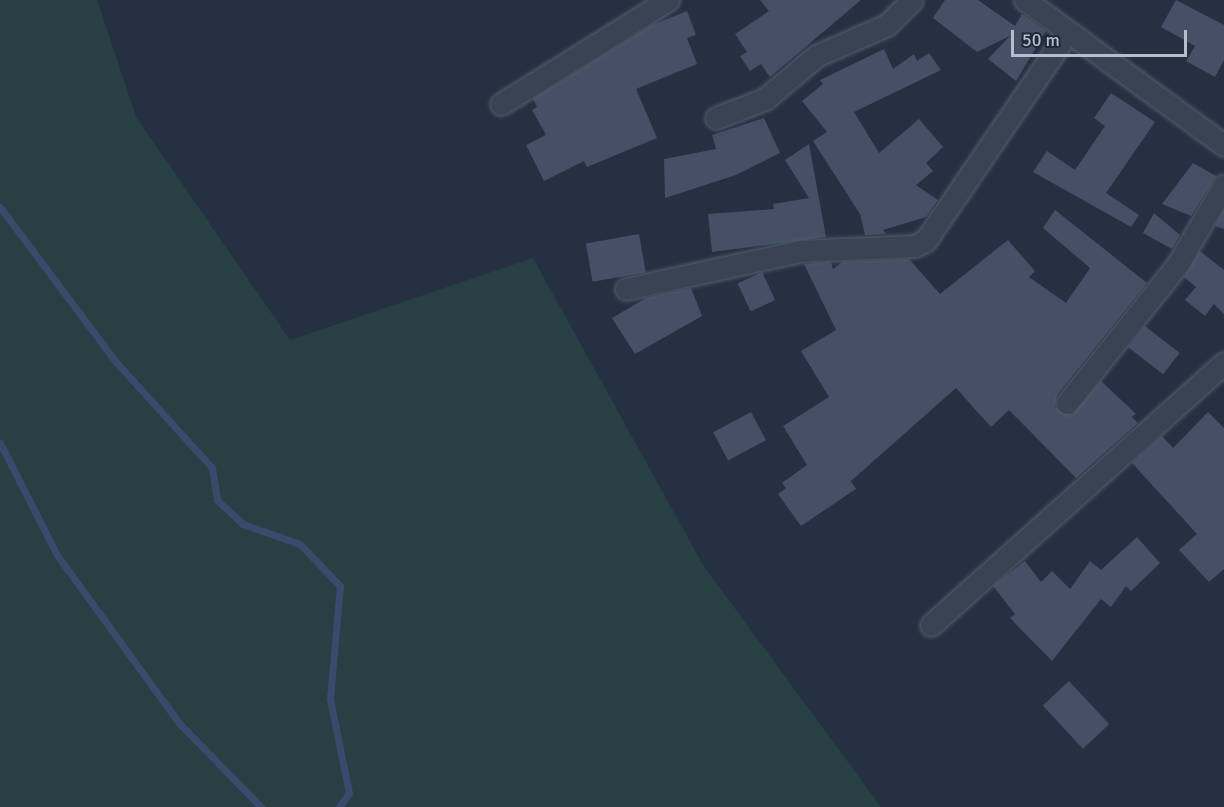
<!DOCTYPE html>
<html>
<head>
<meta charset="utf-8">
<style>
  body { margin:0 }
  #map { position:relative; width:1224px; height:807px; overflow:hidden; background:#253043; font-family:Signika,sans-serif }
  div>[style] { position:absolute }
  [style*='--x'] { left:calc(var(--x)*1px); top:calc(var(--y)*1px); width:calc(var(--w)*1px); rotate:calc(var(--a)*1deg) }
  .green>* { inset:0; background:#274044 }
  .stream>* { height:7px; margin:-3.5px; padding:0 3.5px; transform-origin:3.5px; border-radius:3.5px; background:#374b6c }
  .building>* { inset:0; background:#435066; transform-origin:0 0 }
  .roads { filter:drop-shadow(0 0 2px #545e6d) drop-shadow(0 0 2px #545e6d) }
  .street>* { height:21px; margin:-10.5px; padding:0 10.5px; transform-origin:10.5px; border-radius:10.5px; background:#394353 }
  span { translate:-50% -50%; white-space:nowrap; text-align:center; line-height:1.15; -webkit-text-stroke:6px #1e2838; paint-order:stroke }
  .scale { position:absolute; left:1011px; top:30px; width:176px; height:27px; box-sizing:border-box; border:3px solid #b6becd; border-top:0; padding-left:8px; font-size:18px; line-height:21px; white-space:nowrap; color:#b6becd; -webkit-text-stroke:4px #1e2838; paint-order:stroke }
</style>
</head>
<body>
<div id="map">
  <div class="green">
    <div style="clip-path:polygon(0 0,97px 0,136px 117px,290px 340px,533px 258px,703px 565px,881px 807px,0 807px)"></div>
  </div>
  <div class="stream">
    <div style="--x:0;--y:207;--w:194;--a:53.2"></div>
    <div style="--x:116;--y:362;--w:143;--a:47.8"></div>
    <div style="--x:212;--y:468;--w:32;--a:81"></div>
    <div style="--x:217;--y:500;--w:35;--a:43"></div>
    <div style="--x:243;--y:524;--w:60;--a:19.3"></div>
    <div style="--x:300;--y:544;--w:58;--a:46.4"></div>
    <div style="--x:340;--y:586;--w:113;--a:95.1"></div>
    <div style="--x:330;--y:699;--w:96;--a:78.6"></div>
    <div style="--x:349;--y:793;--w:17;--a:126"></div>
    <div style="--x:0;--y:443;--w:126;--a:63"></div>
    <div style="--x:57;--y:555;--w:209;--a:54"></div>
    <div style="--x:180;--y:724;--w:116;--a:45.7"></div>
  </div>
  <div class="building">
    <div style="clip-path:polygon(760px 0,861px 0,770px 77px,761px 64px,750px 71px,740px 56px,747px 52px,735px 34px,769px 11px)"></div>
    <div style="clip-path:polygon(945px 0,978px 0,1015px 26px,1022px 14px,1046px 31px,1016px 81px,988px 59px,1010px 36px,977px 52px,933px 18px)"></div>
    <div style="clip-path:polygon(1176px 0,1224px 25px,1224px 60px,1215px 77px,1186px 61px,1195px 46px,1161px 27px)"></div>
    <div style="clip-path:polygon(687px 11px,696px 35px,687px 38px,697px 64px,636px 89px,657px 138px,587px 167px,584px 161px,544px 181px,526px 145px,546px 135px,532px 110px,537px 107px,533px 99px,652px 25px)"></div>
    <div style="clip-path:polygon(884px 49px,893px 69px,914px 54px,917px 61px,929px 53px,941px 70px,854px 112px,879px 153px,919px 119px,943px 147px,926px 163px,933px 171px,916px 185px,938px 200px,926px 217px,883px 230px,886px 234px,865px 235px,860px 214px,813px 141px,827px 132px,802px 101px,823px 84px,820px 80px)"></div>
    <div style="clip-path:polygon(1111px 93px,1155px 122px,1106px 193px,1139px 215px,1131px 227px,1033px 172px,1047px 151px,1075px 170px,1105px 126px,1094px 118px)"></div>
    <div style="clip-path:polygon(764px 118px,780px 153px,736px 175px,665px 198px,664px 159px,716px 149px,712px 135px)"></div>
    <div style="clip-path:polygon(809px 144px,826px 237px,712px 252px,708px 214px,774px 209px,773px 204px,809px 198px,785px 160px)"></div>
    <div style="clip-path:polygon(1193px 163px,1216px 176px,1191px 216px,1162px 204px)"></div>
    <div style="clip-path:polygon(1055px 210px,1147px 283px,1057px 395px,1055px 407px,1072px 415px,1101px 381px,1136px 414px,1132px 417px,1138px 423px,1076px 478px,1009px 410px,991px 427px,956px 388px,851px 481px,856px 489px,801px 526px,778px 494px,786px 488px,782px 483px,807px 465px,783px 426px,829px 397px,801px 351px,836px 330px,804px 264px,831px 262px,833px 269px,842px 262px,909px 259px,940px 294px,1008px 240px,1035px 271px,1029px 277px,1066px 303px,1090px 268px,1043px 228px)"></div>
    <div style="clip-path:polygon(1224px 210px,1224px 229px,1215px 226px)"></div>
    <div style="clip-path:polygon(1154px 213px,1180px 235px,1172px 249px,1143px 233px)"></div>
    <div style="left:639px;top:234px;width:39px;height:54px;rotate:80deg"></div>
    <div style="clip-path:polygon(1200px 251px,1224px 270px,1224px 314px,1214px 304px,1205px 316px,1185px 300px,1196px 287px,1184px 277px)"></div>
    <div style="left:762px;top:272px;width:31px;height:27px;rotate:65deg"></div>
    <div style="clip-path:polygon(691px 288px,702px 316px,635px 354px,612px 318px,646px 298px)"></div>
    <div style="left:1145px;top:326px;width:44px;height:27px;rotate:38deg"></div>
    <div style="left:751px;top:412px;width:32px;height:43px;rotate:62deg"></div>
    <div style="clip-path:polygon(1208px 412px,1224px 428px,1224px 569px,1209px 582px,1179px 550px,1197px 534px,1132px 463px,1162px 436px,1173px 448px)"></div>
    <div style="clip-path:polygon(1137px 537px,1160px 563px,1131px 591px,1126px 586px,1111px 607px,1101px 599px,1052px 661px,1010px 618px,1015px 614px,993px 586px,1025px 561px,1041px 582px,1052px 571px,1070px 589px,1090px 561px,1101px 570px)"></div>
    <div style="left:1069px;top:681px;width:59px;height:36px;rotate:47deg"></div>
  </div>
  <div class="roads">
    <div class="street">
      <div style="--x:1025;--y:0;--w:246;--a:36.1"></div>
      <div style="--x:501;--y:104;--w:197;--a:-31.9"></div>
      <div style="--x:716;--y:118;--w:53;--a:-21.2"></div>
      <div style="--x:765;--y:99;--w:67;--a:-40.1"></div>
      <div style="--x:816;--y:56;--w:77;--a:-23.6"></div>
      <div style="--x:887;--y:25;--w:35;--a:-45"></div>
      <div style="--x:626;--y:289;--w:178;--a:-12.3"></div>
      <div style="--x:800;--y:251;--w:115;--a:-2.5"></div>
      <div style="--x:915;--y:246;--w:13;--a:-29"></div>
      <div style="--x:926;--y:240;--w:250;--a:-55.7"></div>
      <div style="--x:1067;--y:403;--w:178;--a:-51.4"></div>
      <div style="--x:1178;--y:264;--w:91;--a:-59.8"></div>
      <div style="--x:931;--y:625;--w:393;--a:-41.8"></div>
    </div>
  </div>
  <div class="scale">50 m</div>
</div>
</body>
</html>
